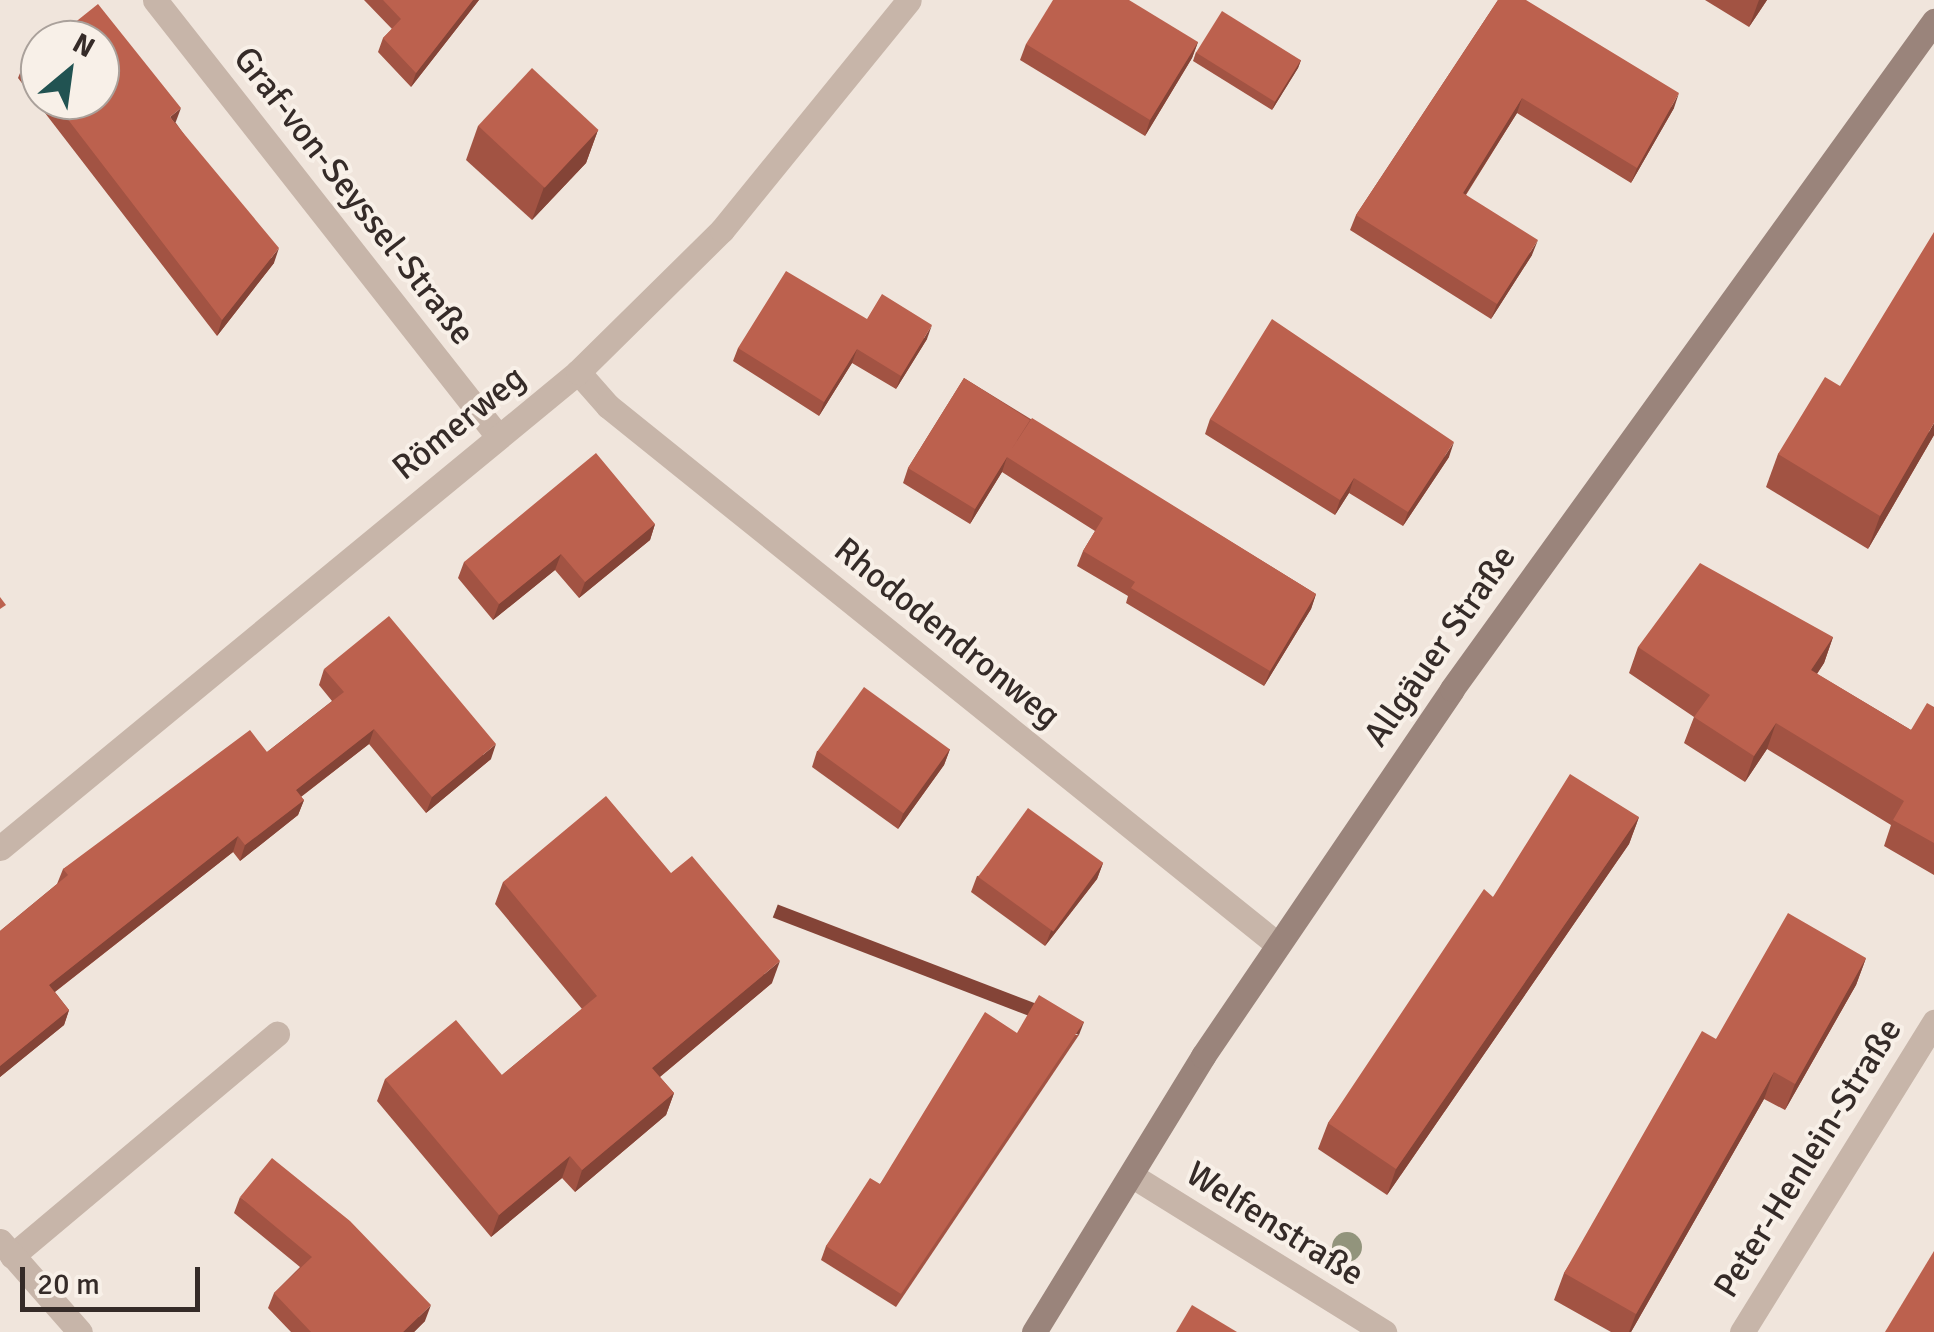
<!DOCTYPE html>
<html>
<head>
<meta charset="utf-8">
<style>
  body { margin:0 }
  #map { position:relative; width:1934px; height:1332px; overflow:hidden; background:#f0e5dc; font-family:Signika,sans-serif }
  div>[style] { position:absolute }
  [style*='--x'] { left:calc(var(--x)*1px); top:calc(var(--y)*1px); width:calc(var(--w)*1px); rotate:calc(var(--a)*1deg) }
  .service>* { height:25px; margin:-12.5px; padding:0 12.5px; transform-origin:12.5px; border-radius:12.5px; background:#c7b5a9 }
  .minor>* { height:25px; margin:-12.5px; padding:0 12.5px; transform-origin:12.5px; border-radius:12.5px; background:#c7b5a9 }
  .secondary>* { height:25px; margin:-12.5px; padding:0 12.5px; transform-origin:12.5px; border-radius:12.5px; background:#9a847b }
  .trees>* { width:30px; height:30px; margin:-15px; border-radius:50%; background:#92947c }
  .wall>* { inset:0; background:#a25343 }
  .shaded-wall>* { inset:0; background:#844437; transform-origin:0 0 }
  .building>* { inset:0; background:#bc614e; transform-origin:0 0 }
  span { translate:-50% -50%; white-space:nowrap; text-align:center; line-height:1.15; -webkit-text-stroke:8px #f8f0e8; paint-order:stroke }
  .street-label { font-size:35px; color:#352b28 }
  .north { position:absolute; left:20px; top:20px; width:100px; height:100px; box-sizing:border-box; background:#f8f0e8; border:2px solid #aaa19b; border-radius:50%; rotate:29deg; font-size:28px; font-weight:700; line-height:40px; text-align:center; color:#352b28 }
  .north::after { content:''; display:block; margin:auto; width:35px; height:45px; background:#215352; clip-path:polygon(50% 0,100% 100%,50% 72%,0 100%) }
  .scale { position:absolute; left:20px; top:1267px; width:180px; height:45px; box-sizing:border-box; border:5px solid #352b28; border-top:0; padding-left:12px; font-size:30px; line-height:35px; white-space:nowrap; color:#352b28; -webkit-text-stroke:8px #f8f0e8; paint-order:stroke }
</style>
</head>
<body>
<div id="map">
  <div class="service">
    <div style="--x:12;--y:1256;--w:346;--a:-40"></div>
  </div>
  <div class="minor">
    <div style="--x:155;--y:0;--w:553;--a:51.83"></div>
    <div style="--x:578;--y:372;--w:45;--a:48.6"></div>
    <div style="--x:608;--y:406;--w:858;--a:38.81"></div>
    <div style="--x:0;--y:848;--w:749;--a:-39.47"></div>
    <div style="--x:578;--y:372;--w:202;--a:-44.6"></div>
    <div style="--x:722;--y:230;--w:296;--a:-50.9"></div>
    <div style="--x:1131;--y:1175;--w:298;--a:31.8"></div>
    <div style="--x:0;--y:1241;--w:121;--a:48.7"></div>
    <div style="--x:1742;--y:1332;--w:365;--a:-58.2"></div>
  </div>
  <div class="secondary">
    <div style="--x:1034;--y:1332;--w:324;--a:-58.5"></div>
    <div style="--x:1203;--y:1056;--w:443;--a:-55.8"></div>
    <div style="--x:1452;--y:689;--w:824;--a:-54.19"></div>
  </div>
  <div class="trees">
    <div style="left:1347px;top:1247px"></div>
  </div>
  <div class="wall">
    <div style="clip-path:polygon(364px 0,479px 0,411px 87px,378px 52px,383px 38px,392px 29px)"></div>
    <div style="clip-path:polygon(1498px 0,1674px 108px,1631px 183px,1517px 113px,1466px 195px,1532px 255px,1491px 319px,1350px 230px,1356px 215px)"></div>
    <div style="clip-path:polygon(1705px 0,1767px 0,1749px 27px)"></div>
    <div style="clip-path:polygon(1198px 42px,1192px 58px,1145px 136px,1020px 60px,1026px 44px)"></div>
    <div style="clip-path:polygon(40px 50px,40px 100px,100px 100px,176px 123px,274px 263px,217px 336px,18px 78px,24px 63px)"></div>
    <div style="clip-path:polygon(1196px 52px,1301px 60px,1298px 68px,1272px 110px,1193px 61px)"></div>
    <div style="clip-path:polygon(478px 126px,598px 130px,586px 163px,532px 220px,466px 160px)"></div>
    <div style="clip-path:polygon(867px 319px,927px 339px,896px 389px,852px 363px,819px 416px,733px 361px,738px 348px)"></div>
    <div style="clip-path:polygon(964px 378px,1316px 594px,1311px 609px,1264px 686px,1126px 603px,1128px 596px,1077px 566px,1083px 551px,1095px 531px,1002px 472px,970px 524px,903px 483px,908px 468px)"></div>
    <div style="clip-path:polygon(1840px 386px,1934px 435px,1868px 549px,1766px 487px,1778px 454px)"></div>
    <div style="clip-path:polygon(1210px 419px,1449px 457px,1403px 526px,1349px 493px,1335px 515px,1205px 434px)"></div>
    <div style="clip-path:polygon(655px 524px,650px 540px,579px 598px,555px 570px,493px 620px,458px 578px,464px 562px)"></div>
    <div style="clip-path:polygon(1833px 637px,1824px 663px,1817px 674px,1911px 730px,1934px 707px,1934px 875px,1884px 846px,1891px 825px,1767px 749px,1745px 782px,1684px 743px,1694px 717px,1629px 673px,1638px 647px)"></div>
    <div style="clip-path:polygon(324px 669px,491px 759px,426px 813px,369px 744px,301px 797px,304px 800px,298px 815px,240px 861px,233px 852px,55px 992px,69px 1010px,64px 1025px,0 1077px,0 931px,57px 884px,63px 869px,267px 752px,332px 701px,319px 685px)"></div>
    <div style="clip-path:polygon(950px 749px,944px 765px,898px 829px,812px 767px,817px 751px)"></div>
    <div style="clip-path:polygon(1639px 817px,1629px 844px,1387px 1195px,1318px 1149px,1328px 1123px,1493px 897px)"></div>
    <div style="clip-path:polygon(1103px 863px,1097px 879px,1045px 946px,971px 892px,977px 876px)"></div>
    <div style="clip-path:polygon(671px 873px,772px 983px,660px 1077px,674px 1093px,666px 1115px,575px 1192px,562px 1178px,491px 1237px,377px 1101px,385px 1079px,502px 1075px,582px 1009px,495px 904px,503px 882px)"></div>
    <div style="clip-path:polygon(1866px 958px,1856px 985px,1785px 1110px,1764px 1099px,1631px 1332px,1611px 1332px,1554px 1300px,1564px 1273px,1716px 1039px)"></div>
    <div style="clip-path:polygon(1017px 1033px,1079px 1035px,896px 1307px,821px 1260px,826px 1246px,880px 1184px)"></div>
    <div style="clip-path:polygon(240px 1197px,425px 1321px,414px 1332px,291px 1332px,268px 1308px,274px 1293px,300px 1267px,234px 1213px)"></div>
  </div>
  <div class="shaded-wall">
    <div style="clip-path:polygon(473px 0,479px 0,411px 87px,416px 73px)"></div>
    <div style="clip-path:polygon(1759px 0,1767px 0,1749px 27px)"></div>
    <div style="clip-path:polygon(1198px 42px,1192px 58px,1145px 136px,1150px 120px)"></div>
    <div style="clip-path:polygon(1301px 60px,1298px 68px,1272px 110px,1275px 102px)"></div>
    <div style="clip-path:polygon(1679px 93px,1674px 108px,1631px 183px,1637px 168px)"></div>
    <div style="clip-path:polygon(1522px 98px,1517px 113px,1457px 208px,1463px 193px)"></div>
    <div style="clip-path:polygon(181px 108px,175px 124px,170px 117px)"></div>
    <div style="clip-path:polygon(598px 130px,586px 163px,532px 220px,544px 187px)"></div>
    <div style="clip-path:polygon(1538px 240px,1532px 255px,1491px 319px,1497px 304px)"></div>
    <div style="clip-path:polygon(279px 248px,274px 263px,217px 336px,222px 320px)"></div>
    <div style="clip-path:polygon(932px 325px,927px 339px,896px 389px,901px 376px)"></div>
    <div style="clip-path:polygon(857px 349px,852px 363px,819px 416px,824px 402px)"></div>
    <div style="clip-path:polygon(1934px 423px,1934px 435px,1868px 549px,1880px 516px)"></div>
    <div style="clip-path:polygon(1454px 442px,1449px 457px,1403px 526px,1408px 512px)"></div>
    <div style="clip-path:polygon(1007px 457px,1002px 472px,970px 524px,975px 509px)"></div>
    <div style="clip-path:polygon(1354px 478px,1349px 493px,1335px 515px,1340px 500px)"></div>
    <div style="clip-path:polygon(655px 524px,650px 540px,579px 598px,585px 582px)"></div>
    <div style="clip-path:polygon(561px 554px,555px 570px,493px 620px,499px 604px)"></div>
    <div style="clip-path:polygon(1316px 594px,1311px 609px,1264px 686px,1270px 671px)"></div>
    <div style="clip-path:polygon(1833px 637px,1824px 663px,1802px 696px,1811px 670px)"></div>
    <div style="clip-path:polygon(1776px 723px,1767px 749px,1745px 782px,1754px 756px)"></div>
    <div style="clip-path:polygon(374px 729px,369px 744px,290px 805px,296px 790px)"></div>
    <div style="clip-path:polygon(496px 744px,491px 759px,426px 813px,432px 797px)"></div>
    <div style="clip-path:polygon(950px 749px,944px 765px,898px 829px,903px 814px)"></div>
    <div style="clip-path:polygon(304px 800px,298px 815px,240px 861px,245px 845px)"></div>
    <div style="clip-path:polygon(1639px 817px,1629px 844px,1387px 1195px,1396px 1169px)"></div>
    <div style="clip-path:polygon(238px 836px,233px 852px,43px 1001px,49px 985px)"></div>
    <div style="clip-path:polygon(1103px 863px,1097px 879px,1045px 946px,1051px 931px)"></div>
    <div style="clip-path:polygon(1866px 958px,1856px 985px,1785px 1110px,1795px 1084px)"></div>
    <div style="clip-path:polygon(780px 961px,772px 983px,644px 1090px,652px 1068px)"></div>
    <div style="clip-path:polygon(69px 1010px,64px 1025px,0 1077px,0 1066px)"></div>
    <div style="left:1084px;top:1022px;width:14px;height:328px;rotate:111deg"></div>
    <div style="clip-path:polygon(1774px 1072px,1764px 1099px,1631px 1332px,1629px 1332px,1636px 1314px)"></div>
    <div style="clip-path:polygon(674px 1093px,666px 1115px,575px 1192px,582px 1170px)"></div>
    <div style="clip-path:polygon(570px 1156px,562px 1178px,491px 1237px,499px 1215px)"></div>
    <div style="clip-path:polygon(431px 1305px,425px 1321px,414px 1332px,403px 1332px)"></div>
  </div>
  <div class="building">
    <div style="clip-path:polygon(383px 0,473px 0,416px 73px,383px 38px,401px 19px)"></div>
    <div style="clip-path:polygon(1053px 0,1129px 0,1198px 42px,1150px 120px,1026px 44px)"></div>
    <div style="clip-path:polygon(1498px 0,1526px 0,1679px 93px,1637px 168px,1522px 98px,1463px 193px,1538px 240px,1497px 304px,1356px 215px)"></div>
    <div style="clip-path:polygon(98px 4px,181px 108px,170px 117px,279px 248px,222px 320px,53px 100px,100px 100px,100px 40px,53px 40px)"></div>
    <div style="left:1222px;top:11px;width:93px;height:49px;rotate:32deg"></div>
    <div style="clip-path:polygon(40px 50px,40px 84px,24px 63px)"></div>
    <div style="left:532px;top:68px;width:91px;height:79px;rotate:43deg"></div>
    <div style="clip-path:polygon(1934px 232px,1934px 423px,1880px 516px,1778px 454px,1825px 377px,1840px 386px)"></div>
    <div style="clip-path:polygon(786px 271px,867px 319px,882px 294px,932px 325px,901px 376px,857px 349px,824px 402px,738px 348px)"></div>
    <div style="clip-path:polygon(1272px 319px,1454px 442px,1408px 512px,1354px 478px,1340px 500px,1210px 419px)"></div>
    <div style="clip-path:polygon(964px 378px,1030px 420px,1011px 450px,1032px 418px,1316px 594px,1270px 671px,1131px 588px,1135px 582px,1083px 551px,1103px 518px,1007px 457px,975px 509px,908px 468px)"></div>
    <div style="clip-path:polygon(596px 453px,655px 524px,585px 582px,561px 554px,499px 604px,464px 562px)"></div>
    <div style="clip-path:polygon(1700px 563px,1833px 637px,1811px 670px,1911px 730px,1927px 703px,1934px 707px,1934px 843px,1893px 820px,1904px 801px,1776px 723px,1754px 756px,1694px 717px,1710px 695px,1638px 647px)"></div>
    <div style="clip-path:polygon(0 597px,6px 605px,0 609px)"></div>
    <div style="clip-path:polygon(389px 616px,496px 744px,432px 797px,374px 729px,296px 790px,304px 800px,245px 845px,238px 836px,49px 985px,69px 1010px,0 1066px,0 931px,68px 875px,63px 869px,250px 730px,267px 752px,344px 692px,324px 669px)"></div>
    <div style="left:864px;top:687px;width:106px;height:79px;rotate:36deg"></div>
    <div style="clip-path:polygon(1570px 774px,1639px 817px,1396px 1169px,1328px 1123px,1484px 889px,1493px 897px)"></div>
    <div style="clip-path:polygon(606px 796px,671px 873px,692px 856px,780px 961px,652px 1068px,674px 1093px,582px 1170px,570px 1156px,499px 1215px,385px 1079px,456px 1020px,502px 1075px,597px 996px,503px 882px)"></div>
    <div style="left:1028px;top:808px;width:93px;height:85px;rotate:36deg"></div>
    <div style="clip-path:polygon(1788px 913px,1866px 958px,1795px 1084px,1774px 1072px,1636px 1314px,1564px 1273px,1702px 1031px,1716px 1039px)"></div>
    <div style="clip-path:polygon(1039px 995px,1084px 1022px,901px 1294px,826px 1246px,870px 1178px,880px 1184px,985px 1012px,1017px 1033px)"></div>
    <div style="clip-path:polygon(272px 1158px,350px 1221px,431px 1305px,403px 1332px,311px 1332px,274px 1293px,312px 1257px,240px 1197px)"></div>
    <div style="clip-path:polygon(1934px 1251px,1934px 1332px,1885px 1332px)"></div>
    <div style="clip-path:polygon(1192px 1305px,1237px 1332px,1176px 1332px)"></div>
  </div>
  <div class="street-label">
    <span style="left:354px;top:196px;rotate:52deg">Graf-von-Seyssel-Straße</span>
    <span style="left:459px;top:423px;rotate:-39deg">Römerweg</span>
    <span style="left:947px;top:633px;rotate:39deg">Rhododendronweg</span>
    <span style="left:1440px;top:646px;rotate:-55deg">Allgäuer Straße</span>
    <span style="left:1808px;top:1158px;rotate:-58deg">Peter-Henlein-Straße</span>
    <span style="left:1275px;top:1224px;rotate:32deg">Welfenstraße</span>
  </div>
  <div class="north">N</div>
  <div class="scale">20 m</div>
</div>
</body>
</html>
